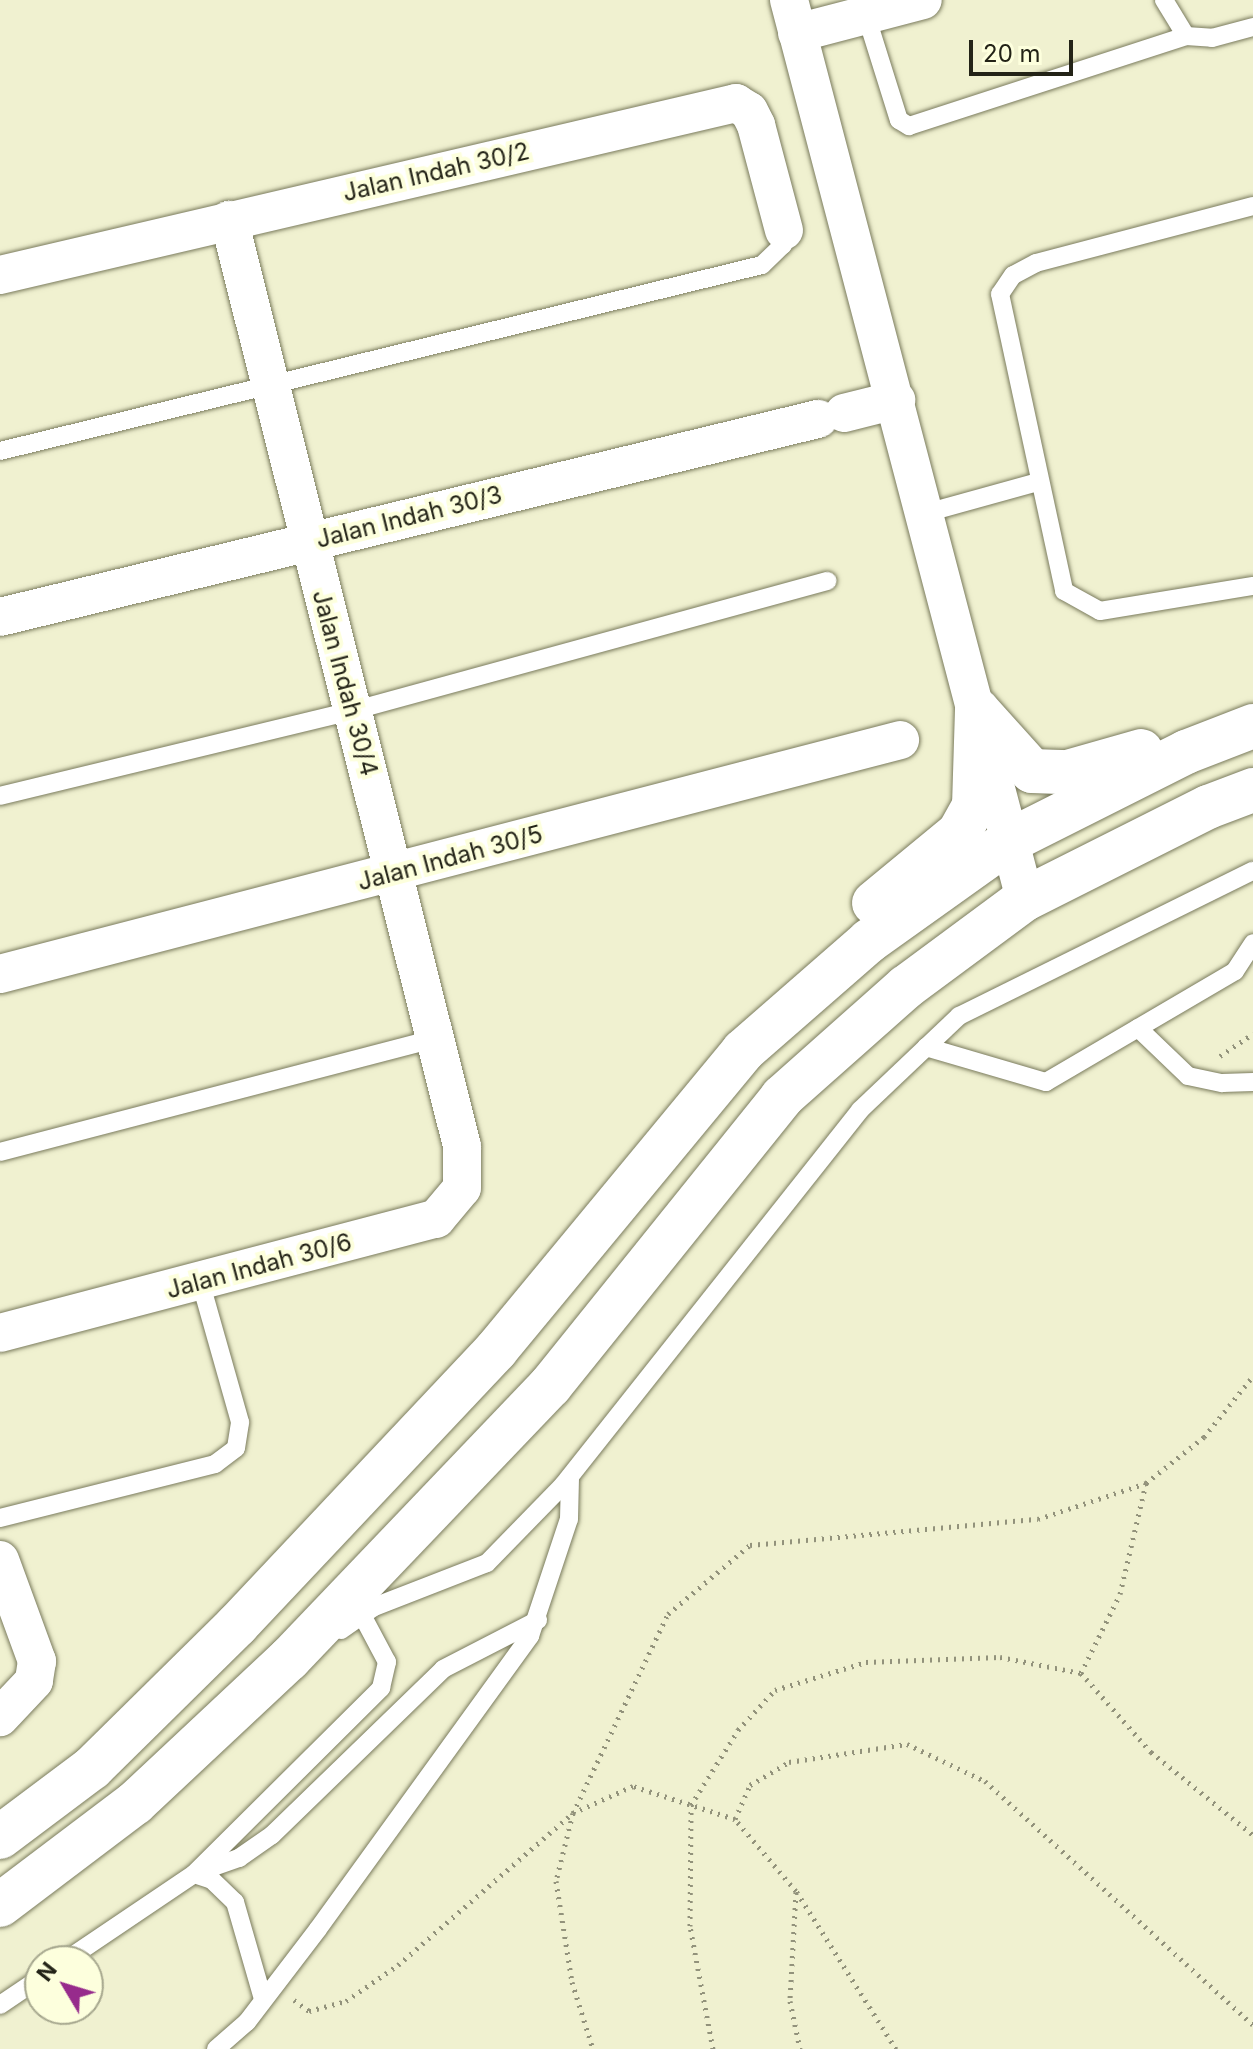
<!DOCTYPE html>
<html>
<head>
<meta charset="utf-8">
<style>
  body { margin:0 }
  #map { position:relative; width:1253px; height:2049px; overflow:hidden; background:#f0f1d0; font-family:Inter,sans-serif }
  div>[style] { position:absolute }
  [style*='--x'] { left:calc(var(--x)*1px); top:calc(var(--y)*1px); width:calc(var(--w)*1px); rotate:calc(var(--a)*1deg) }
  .path>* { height:5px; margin-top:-2.5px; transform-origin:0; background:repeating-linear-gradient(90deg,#92927b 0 2px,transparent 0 8px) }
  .roads { filter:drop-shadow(0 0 2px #7a7b5d) drop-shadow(0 0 2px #7a7b5d) }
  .service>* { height:18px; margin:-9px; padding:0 9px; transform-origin:9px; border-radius:9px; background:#fff }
  .minor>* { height:38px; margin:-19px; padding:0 19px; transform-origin:19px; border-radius:19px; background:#fff }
  .secondary>* { height:44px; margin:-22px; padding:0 22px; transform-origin:22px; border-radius:22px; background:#fff }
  span { translate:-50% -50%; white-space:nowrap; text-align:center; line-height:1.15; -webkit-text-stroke:8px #fdffdd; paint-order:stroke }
  .street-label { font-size:24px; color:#232317 }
  .north { position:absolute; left:24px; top:1945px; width:80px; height:80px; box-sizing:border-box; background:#fdffdd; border:2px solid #a6a78e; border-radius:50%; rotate:308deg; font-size:22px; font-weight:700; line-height:32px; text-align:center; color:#232317 }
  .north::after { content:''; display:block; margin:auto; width:28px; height:36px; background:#972b8c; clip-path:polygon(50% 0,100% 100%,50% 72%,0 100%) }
  .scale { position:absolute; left:969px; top:40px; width:104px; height:36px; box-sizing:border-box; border:4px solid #232317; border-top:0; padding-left:10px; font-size:24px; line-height:28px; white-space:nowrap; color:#232317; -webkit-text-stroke:6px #fdffdd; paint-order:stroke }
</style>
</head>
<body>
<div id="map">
  <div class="path">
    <div style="--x:1220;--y:1056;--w:40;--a:-34"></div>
    <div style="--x:1081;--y:1673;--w:88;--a:-63.7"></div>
    <div style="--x:1120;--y:1594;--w:114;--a:-76.8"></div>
    <div style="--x:735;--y:1819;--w:37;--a:-66"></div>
    <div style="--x:750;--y:1785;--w:45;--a:-30.5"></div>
    <div style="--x:789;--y:1762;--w:119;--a:-8.7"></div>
    <div style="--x:907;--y:1744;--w:86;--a:25.4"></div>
    <div style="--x:985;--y:1781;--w:362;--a:42.3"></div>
    <div style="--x:796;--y:1892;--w:109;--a:93.2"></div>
    <div style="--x:790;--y:2001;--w:49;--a:78.2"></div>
    <div style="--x:294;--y:2000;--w:19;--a:36"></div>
    <div style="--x:309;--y:2011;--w:38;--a:-15"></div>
    <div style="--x:346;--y:2001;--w:63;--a:-34.7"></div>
    <div style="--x:398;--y:1965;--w:232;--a:-41"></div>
    <div style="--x:573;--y:1813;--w:70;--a:104"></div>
    <div style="--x:556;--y:1881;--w:102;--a:81"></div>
    <div style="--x:572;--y:1982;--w:70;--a:72.6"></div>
    <div style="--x:713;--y:2049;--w:125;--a:-100.6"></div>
    <div style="--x:690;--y:1926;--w:121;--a:-89.5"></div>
    <div style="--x:691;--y:1805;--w:89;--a:-57.9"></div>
    <div style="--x:738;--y:1730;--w:54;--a:-47.2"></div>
    <div style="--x:775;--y:1690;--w:95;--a:-17.1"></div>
    <div style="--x:866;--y:1662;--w:134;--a:-2.1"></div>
    <div style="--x:1000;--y:1657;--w:83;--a:11.2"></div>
    <div style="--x:1081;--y:1673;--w:106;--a:48.5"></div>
    <div style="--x:1151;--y:1752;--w:132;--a:39.1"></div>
    <div style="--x:896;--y:2049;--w:187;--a:-122.3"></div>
    <div style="--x:796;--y:1891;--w:94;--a:-130.3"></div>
    <div style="--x:735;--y:1819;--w:107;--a:-162.1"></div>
    <div style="--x:633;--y:1786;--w:66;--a:155.8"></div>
    <div style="--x:573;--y:1813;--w:221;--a:-64.5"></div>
    <div style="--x:668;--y:1614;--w:107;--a:-40.1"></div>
    <div style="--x:750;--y:1545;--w:289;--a:-5.2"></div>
    <div style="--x:1038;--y:1519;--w:114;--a:-18.4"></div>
    <div style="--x:1146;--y:1483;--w:74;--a:-38.4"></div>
    <div style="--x:1204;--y:1437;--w:78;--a:-51.2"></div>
  </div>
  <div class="roads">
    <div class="service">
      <div style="--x:1164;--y:0;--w:42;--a:58.6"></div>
      <div style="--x:1186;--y:36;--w:26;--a:4"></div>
      <div style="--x:1212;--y:38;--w:42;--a:-15"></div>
      <div style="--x:866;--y:15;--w:110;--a:72.6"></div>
      <div style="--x:899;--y:120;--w:12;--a:31"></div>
      <div style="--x:909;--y:126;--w:291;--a:-18"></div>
      <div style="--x:1253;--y:206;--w:224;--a:165.3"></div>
      <div style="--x:1036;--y:263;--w:26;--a:152"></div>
      <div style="--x:1013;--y:275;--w:23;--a:124"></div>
      <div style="--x:1000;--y:294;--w:304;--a:77.8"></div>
      <div style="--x:1064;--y:591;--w:41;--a:29.1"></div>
      <div style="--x:1100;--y:611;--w:155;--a:-9.3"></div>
      <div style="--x:0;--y:451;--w:784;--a:-13.72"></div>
      <div style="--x:762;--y:265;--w:29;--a:-44"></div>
      <div style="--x:783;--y:245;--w:15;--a:-86"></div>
      <div style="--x:926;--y:513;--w:116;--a:-15.5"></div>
      <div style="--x:0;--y:796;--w:362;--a:-13.6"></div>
      <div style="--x:352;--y:711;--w:493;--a:-15.3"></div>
      <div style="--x:1138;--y:1028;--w:69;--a:43.8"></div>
      <div style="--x:1188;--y:1076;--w:35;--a:12"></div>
      <div style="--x:1222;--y:1083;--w:31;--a:-2"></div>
      <div style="--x:926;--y:1047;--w:125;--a:16.3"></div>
      <div style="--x:1046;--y:1082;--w:219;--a:-30.4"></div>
      <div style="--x:1235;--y:971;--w:33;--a:-57"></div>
      <div style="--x:0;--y:1152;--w:449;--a:-14.6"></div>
      <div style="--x:0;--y:1518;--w:222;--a:-14.1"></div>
      <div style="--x:215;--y:1464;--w:26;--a:-37"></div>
      <div style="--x:236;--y:1448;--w:26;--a:-81"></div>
      <div style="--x:240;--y:1422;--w:147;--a:-105.8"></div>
      <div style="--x:341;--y:1630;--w:40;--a:-34.9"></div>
      <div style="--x:374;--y:1607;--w:121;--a:-21.3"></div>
      <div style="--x:487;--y:1563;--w:109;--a:-45.7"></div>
      <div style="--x:563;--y:1485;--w:478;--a:-51.6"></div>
      <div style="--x:860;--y:1110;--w:137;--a:-43.5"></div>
      <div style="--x:959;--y:1016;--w:328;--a:-26.3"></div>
      <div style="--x:196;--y:1873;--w:46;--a:-19.2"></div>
      <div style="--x:239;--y:1858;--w:40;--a:-34.9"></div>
      <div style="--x:272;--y:1835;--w:238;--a:-44.1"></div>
      <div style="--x:443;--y:1669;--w:107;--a:-27.3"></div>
      <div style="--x:194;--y:1874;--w:19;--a:18"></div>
      <div style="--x:212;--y:1880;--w:32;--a:44"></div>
      <div style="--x:235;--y:1902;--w:101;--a:73.9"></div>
      <div style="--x:65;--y:1961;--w:156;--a:-34"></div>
      <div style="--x:194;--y:1874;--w:264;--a:-44.8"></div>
      <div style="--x:381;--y:1688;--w:27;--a:-77"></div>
      <div style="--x:387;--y:1662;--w:53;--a:-118"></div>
      <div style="--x:0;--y:2005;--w:48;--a:-34"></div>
      <div style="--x:216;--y:2049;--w:41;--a:-41.1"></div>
      <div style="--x:247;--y:2022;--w:117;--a:-52.6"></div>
      <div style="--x:318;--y:1929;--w:362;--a:-54.1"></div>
      <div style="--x:530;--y:1636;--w:123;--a:-71.6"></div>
      <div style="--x:569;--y:1519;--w:42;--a:-88.6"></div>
    </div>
    <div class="minor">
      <div style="--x:789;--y:0;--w:929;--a:75.29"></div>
      <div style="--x:797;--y:33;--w:130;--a:-14.7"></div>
      <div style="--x:0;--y:275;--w:756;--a:-13.15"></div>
      <div style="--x:736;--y:103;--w:15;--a:32"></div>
      <div style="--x:749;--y:111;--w:16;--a:63"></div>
      <div style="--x:756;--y:125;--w:109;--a:75.1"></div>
      <div style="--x:844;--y:413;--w:54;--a:-14"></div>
      <div style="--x:0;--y:617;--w:842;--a:-13.61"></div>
      <div style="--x:0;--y:974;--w:930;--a:-14.57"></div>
      <div style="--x:0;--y:1333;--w:451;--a:-14.7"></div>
      <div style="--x:436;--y:1219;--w:40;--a:-50"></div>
      <div style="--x:462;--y:1188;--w:42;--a:-90"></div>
      <div style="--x:462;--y:1146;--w:955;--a:-104.12"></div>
      <div style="--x:0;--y:1560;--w:108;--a:69.9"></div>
      <div style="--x:37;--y:1661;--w:20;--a:99"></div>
      <div style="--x:34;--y:1681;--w:50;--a:133.4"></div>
    </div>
    <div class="secondary">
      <div style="--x:977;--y:710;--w:82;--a:48"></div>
      <div style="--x:1032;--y:771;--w:36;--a:2"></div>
      <div style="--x:1068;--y:772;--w:76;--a:-16"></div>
      <div style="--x:874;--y:903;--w:110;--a:-39.5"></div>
      <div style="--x:959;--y:833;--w:31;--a:-61"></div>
      <div style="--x:974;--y:806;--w:96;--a:-88.2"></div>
      <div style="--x:0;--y:1837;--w:115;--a:-36.9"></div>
      <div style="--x:92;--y:1768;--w:204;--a:-44.6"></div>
      <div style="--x:237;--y:1625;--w:378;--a:-46.7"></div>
      <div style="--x:496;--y:1350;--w:388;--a:-50.4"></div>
      <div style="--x:743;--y:1051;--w:167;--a:-41.1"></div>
      <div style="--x:869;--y:941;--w:172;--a:-35.5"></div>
      <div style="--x:1009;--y:841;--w:198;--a:-26.7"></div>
      <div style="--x:1186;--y:752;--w:72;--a:-21.2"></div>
      <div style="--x:0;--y:1905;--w:169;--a:-37.1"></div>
      <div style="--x:135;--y:1803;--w:211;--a:-43.1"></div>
      <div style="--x:289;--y:1659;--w:378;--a:-46.3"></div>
      <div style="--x:550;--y:1386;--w:371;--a:-51.2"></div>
      <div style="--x:782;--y:1097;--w:166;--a:-41.6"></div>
      <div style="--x:906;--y:987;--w:148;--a:-36.5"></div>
      <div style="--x:1025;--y:899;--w:205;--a:-26.7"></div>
      <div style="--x:1208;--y:807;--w:48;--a:-20.7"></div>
    </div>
  </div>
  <div class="street-label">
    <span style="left:436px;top:172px;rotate:-13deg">Jalan Indah 30/2</span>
    <span style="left:409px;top:517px;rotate:-14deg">Jalan Indah 30/3</span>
    <span style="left:345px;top:683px;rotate:75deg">Jalan Indah 30/4</span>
    <span style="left:450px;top:858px;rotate:-15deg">Jalan Indah 30/5</span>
    <span style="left:259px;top:1266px;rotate:-15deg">Jalan Indah 30/6</span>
  </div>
  <div class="north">N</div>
  <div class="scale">20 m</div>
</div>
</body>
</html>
